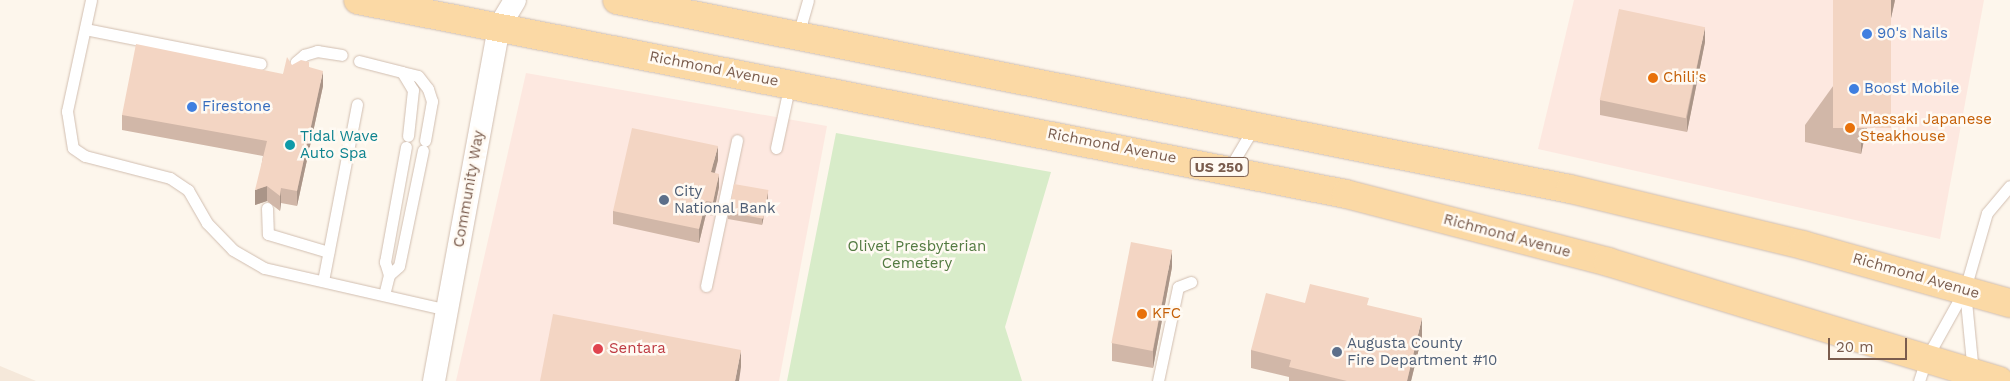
<!DOCTYPE html>
<html>
<head>
<meta charset="utf-8">
<style>
  body { margin:0 }
  #map { position:relative; width:2010px; height:381px; overflow:hidden; background:#fdf6ec; font-family:"Work Sans",sans-serif }
  div>[style] { position:absolute }
  [style*='--x'] { left:calc(var(--x)*1px); top:calc(var(--y)*1px); width:calc(var(--w)*1px); rotate:calc(var(--a)*1deg) }
  .residential>* { inset:0; background:#f5e8da }
  .commercial>* { inset:0; background:#fde8e0 }
  .green>* { inset:0; background:#d8ecc9 }
  .roads { filter:drop-shadow(0 0 1px #d1beb0) drop-shadow(0 0 1px #d1beb0) }
  .service>* { height:11px; margin:-5.5px; padding:0 5.5px; transform-origin:5.5px; border-radius:5.5px; background:#fff }
  .minor>* { height:22px; margin:-11px; padding:0 11px; transform-origin:11px; border-radius:11px; background:#fff }
  .primary>* { height:28px; margin:-14px; padding:0 14px; transform-origin:14px; border-radius:14px; background:#fbd9a5 }
  .wall>* { inset:0; background:#d1b7a8 }
  .shaded-wall>* { inset:0; background:#aa9588 }
  .building>* { inset:0; background:#f3d5c3; transform-origin:0 0 }
  .dots>* { width:14px; height:14px; translate:-50% -50%; box-sizing:border-box; border:2px solid #fffaf3; border-radius:50% }
  span { translate:-50% -50%; white-space:nowrap; text-align:center; line-height:1.15; -webkit-text-stroke:5px #fffaf3; paint-order:stroke }
  .shield-label span { padding:1px 4px; background:#fffaf3; border:1px solid; border-radius:4px; -webkit-text-stroke-width:0 }
  .shield-label { font-size:14px; color:#7a5c4d; font-weight:700 }
  .shop-label { font-size:15px; color:#366cbe }
  .left { translate:0 -50%; text-align:left }
  .street-label { font-size:15px; color:#7a5c4d }
  .food-label { font-size:15px; color:#c56008 }
  .culture-label { font-size:15px; color:#0d838f }
  .service-label { font-size:15px; color:#4e5e75 }
  .park-label { font-size:15px; color:#537a41 }
  .health-label { font-size:15px; color:#be3a42 }
  .scale { position:absolute; left:1828px; top:338px; width:79px; height:22px; box-sizing:border-box; border:2px solid #7a5c4d; border-top:0; padding-left:6px; font-size:15px; line-height:18px; white-space:nowrap; color:#7a5c4d; -webkit-text-stroke:4px #fffaf3; paint-order:stroke }
</style>
</head>
<body>
<div id="map">
  <div class="residential">
    <div style="clip-path:polygon(0 366px,36px 381px,0 381px)"></div>
  </div>
  <div class="commercial">
    <div style="clip-path:polygon(1574px 0,1984px 0,1940px 239px,1538px 149px)"></div>
    <div style="clip-path:polygon(526px 73px,827px 126px,779px 381px,456px 381px)"></div>
  </div>
  <div class="green">
    <div style="clip-path:polygon(836px 133px,1051px 172px,1005px 327px,1022px 381px,787px 381px)"></div>
  </div>
  <div class="roads">
    <div class="service">
      <div style="--x:91;--y:0;--w:114;--a:102.2"></div>
      <div style="--x:67;--y:111;--w:37;--a:81"></div>
      <div style="--x:73;--y:148;--w:14;--a:34"></div>
      <div style="--x:85;--y:156;--w:88;--a:14.5"></div>
      <div style="--x:170;--y:178;--w:22;--a:34"></div>
      <div style="--x:188;--y:190;--w:38;--a:60"></div>
      <div style="--x:207;--y:223;--w:37;--a:46"></div>
      <div style="--x:233;--y:250;--w:36;--a:30"></div>
      <div style="--x:264;--y:268;--w:188;--a:12.9"></div>
      <div style="--x:85;--y:29;--w:179;--a:11.2"></div>
      <div style="--x:798;--y:35;--w:36;--a:-74"></div>
      <div style="--x:359;--y:61;--w:44;--a:14.3"></div>
      <div style="--x:402;--y:72;--w:21;--a:59"></div>
      <div style="--x:413;--y:90;--w:46;--a:96.2"></div>
      <div style="--x:402;--y:72;--w:16;--a:14"></div>
      <div style="--x:418;--y:76;--w:16;--a:52"></div>
      <div style="--x:428;--y:89;--w:13;--a:72"></div>
      <div style="--x:432;--y:101;--w:40;--a:100"></div>
      <div style="--x:294;--y:73;--w:11;--a:-80"></div>
      <div style="--x:296;--y:62;--w:11;--a:-41"></div>
      <div style="--x:304;--y:55;--w:14;--a:-17"></div>
      <div style="--x:317;--y:51;--w:25;--a:9"></div>
      <div style="--x:776;--y:148;--w:66;--a:-77.8"></div>
      <div style="--x:1229;--y:169;--w:49;--a:-59.2"></div>
      <div style="--x:267;--y:208;--w:26;--a:88"></div>
      <div style="--x:268;--y:234;--w:63;--a:16.7"></div>
      <div style="--x:389;--y:275;--w:14;--a:-107"></div>
      <div style="--x:385;--y:262;--w:117;--a:-79.7"></div>
      <div style="--x:323;--y:281;--w:180;--a:-79.1"></div>
      <div style="--x:706;--y:286;--w:149;--a:-78"></div>
      <div style="--x:1965;--y:291;--w:81;--a:84.4"></div>
      <div style="--x:384;--y:295;--w:21;--a:-76"></div>
      <div style="--x:389;--y:275;--w:13;--a:-42"></div>
      <div style="--x:399;--y:266;--w:118;--a:-78.3"></div>
      <div style="--x:1158;--y:381;--w:96;--a:-78"></div>
      <div style="--x:1178;--y:287;--w:14;--a:-21"></div>
      <div style="--x:1919;--y:381;--w:23;--a:-72"></div>
      <div style="--x:1926;--y:359;--w:80;--a:-60.9"></div>
      <div style="--x:1965;--y:289;--w:79;--a:-73.9"></div>
      <div style="--x:1987;--y:213;--w:35;--a:-50"></div>
    </div>
    <div class="minor">
      <div style="--x:434;--y:381;--w:360;--a:-79.6"></div>
      <div style="--x:499;--y:27;--w:31;--a:-59"></div>
    </div>
    <div class="primary">
      <div style="--x:358;--y:0;--w:1007;--a:11.11"></div>
      <div style="--x:1346;--y:194;--w:271;--a:14.5"></div>
      <div style="--x:1608;--y:262;--w:409;--a:16.9"></div>
      <div style="--x:617;--y:0;--w:972;--a:11.22"></div>
      <div style="--x:1570;--y:189;--w:240;--a:13.5"></div>
      <div style="--x:1803;--y:245;--w:215;--a:15.7"></div>
    </div>
  </div>
  <div class="wall">
    <div style="clip-path:polygon(1895px 0,1861px 154px,1805px 142px,1805px 125px)"></div>
    <div style="clip-path:polygon(1705px 42px,1687px 132px,1600px 115px,1600px 100px)"></div>
    <div style="clip-path:polygon(292px 65px,309px 67px,323px 86px,297px 206px,281px 203px,280px 211px,267px 201px,255px 205px,263px 156px,122px 130px,122px 115px,283px 74px)"></div>
    <div style="clip-path:polygon(718px 160px,715px 173px,719px 187px,713px 216px,706px 214px,699px 243px,613px 224px,613px 211px)"></div>
    <div style="clip-path:polygon(768px 197px,762px 225px,728px 219px,728px 212px)"></div>
    <div style="clip-path:polygon(1172px 267px,1153px 368px,1112px 361px,1112px 343px)"></div>
    <div style="clip-path:polygon(1305px 303px,1369px 306px,1422px 336px,1411px 381px,1289px 381px,1289px 377px,1251px 368px,1251px 350px)"></div>
  </div>
  <div class="shaded-wall">
    <div style="clip-path:polygon(1891px 0,1895px 0,1861px 154px,1861px 137px)"></div>
    <div style="clip-path:polygon(1705px 27px,1705px 42px,1687px 132px,1687px 117px)"></div>
    <div style="clip-path:polygon(323px 71px,323px 86px,297px 206px,297px 191px)"></div>
    <div style="clip-path:polygon(718px 146px,718px 160px,711px 186px,711px 172px)"></div>
    <div style="clip-path:polygon(719px 174px,719px 187px,713px 216px,713px 202px)"></div>
    <div style="clip-path:polygon(267px 186px,267px 201px,255px 205px,255px 190px)"></div>
    <div style="clip-path:polygon(281px 188px,281px 203px,280px 211px,280px 196px)"></div>
    <div style="clip-path:polygon(768px 190px,768px 197px,762px 225px,762px 219px)"></div>
    <div style="clip-path:polygon(706px 201px,706px 214px,699px 243px,699px 229px)"></div>
    <div style="clip-path:polygon(1172px 250px,1172px 267px,1153px 368px,1153px 351px)"></div>
    <div style="clip-path:polygon(1422px 318px,1422px 336px,1411px 381px,1407px 381px)"></div>
    <div style="clip-path:polygon(741px 350px,741px 367px,739px 381px,735px 381px)"></div>
  </div>
  <div class="building">
    <div style="left:1833px;top:0;width:58px;height:128px"></div>
    <div style="left:1619px;top:9px;width:88px;height:93px;rotate:12deg"></div>
    <div style="clip-path:polygon(136px 44px,283px 74px,287px 57px,292px 65px,301px 60px,309px 62px,309px 67px,323px 71px,297px 191px,281px 188px,280px 196px,267px 186px,255px 190px,267px 141px,122px 115px)"></div>
    <div style="clip-path:polygon(632px 128px,718px 146px,711px 172px,719px 174px,713px 202px,706px 201px,699px 229px,613px 211px)"></div>
    <div style="left:734px;top:184px;width:35px;height:29px;rotate:10deg"></div>
    <div style="left:1131px;top:242px;width:42px;height:103px;rotate:11deg"></div>
    <div style="clip-path:polygon(1310px 284px,1369px 298px,1367px 305px,1422px 318px,1407px 381px,1347px 381px,1289px 367px,1291px 360px,1251px 350px,1266px 293px,1305px 303px)"></div>
    <div style="clip-path:polygon(553px 314px,741px 350px,735px 381px,540px 381px)"></div>
  </div>
  <div class="dots">
    <div style="left:1867px;top:34px;background:#3f7fe0"></div>
    <div style="left:1653px;top:78px;background:#e8710a"></div>
    <div style="left:1854px;top:89px;background:#3f7fe0"></div>
    <div style="left:192px;top:107px;background:#3f7fe0"></div>
    <div style="left:1850px;top:128px;background:#e8710a"></div>
    <div style="left:290px;top:145px;background:#0f9aa8"></div>
    <div style="left:664px;top:200px;background:#5c6f8a"></div>
    <div style="left:1142px;top:314px;background:#e8710a"></div>
    <div style="left:598px;top:349px;background:#e0444e"></div>
    <div style="left:1337px;top:352px;background:#5c6f8a"></div>
  </div>
  <div class="shield-label">
    <span style="left:1219px;top:167px">US 250</span>
  </div>
  <div class="shop-label">
    <span class="left" style="left:1877px;top:34px">90's Nails</span>
    <span class="left" style="left:1864px;top:89px">Boost Mobile</span>
    <span class="left" style="left:202px;top:107px">Firestone</span>
  </div>
  <div class="street-label">
    <span style="left:714px;top:69px;rotate:11deg">Richmond Avenue</span>
    <span style="left:1112px;top:146px;rotate:11deg">Richmond Avenue</span>
    <span style="left:469px;top:189px;rotate:-80deg">Community Way</span>
    <span style="left:1507px;top:236px;rotate:15deg">Richmond Avenue</span>
    <span style="left:1916px;top:276px;rotate:16deg">Richmond Avenue</span>
  </div>
  <div class="food-label">
    <span class="left" style="left:1663px;top:78px">Chili's</span>
    <span class="left" style="left:1860px;top:128px">Massaki Japanese<br>Steakhouse</span>
    <span class="left" style="left:1152px;top:314px">KFC</span>
  </div>
  <div class="culture-label">
    <span class="left" style="left:300px;top:145px">Tidal Wave<br>Auto Spa</span>
  </div>
  <div class="service-label">
    <span class="left" style="left:674px;top:200px">City<br>National Bank</span>
    <span class="left" style="left:1347px;top:352px">Augusta County<br>Fire Department #10</span>
  </div>
  <div class="park-label">
    <span style="left:917px;top:255px">Olivet Presbyterian<br>Cemetery</span>
  </div>
  <div class="health-label">
    <span class="left" style="left:609px;top:349px">Sentara</span>
  </div>
  <div class="scale">20 m</div>
</div>
</body>
</html>
